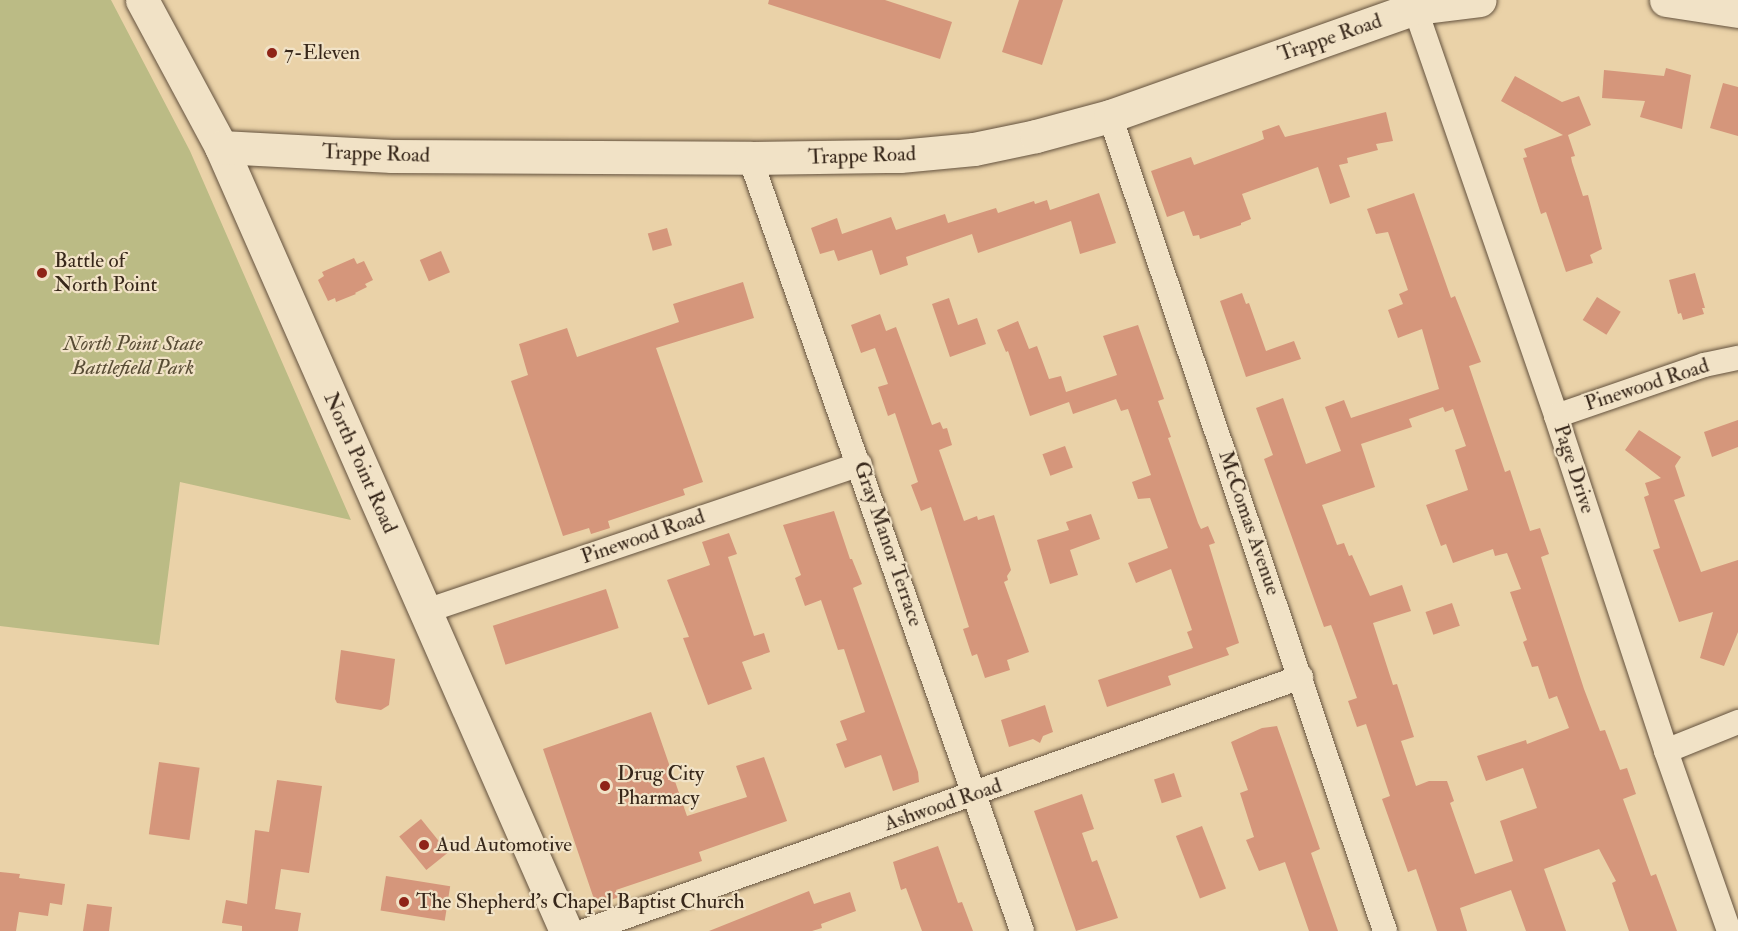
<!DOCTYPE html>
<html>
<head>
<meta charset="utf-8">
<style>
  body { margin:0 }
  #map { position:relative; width:1738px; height:931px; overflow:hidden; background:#ead2a8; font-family:"IM FELL Double Pica",serif }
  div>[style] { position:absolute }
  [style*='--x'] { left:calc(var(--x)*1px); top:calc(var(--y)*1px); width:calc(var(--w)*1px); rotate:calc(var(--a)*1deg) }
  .green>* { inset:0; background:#bbbb85 }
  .building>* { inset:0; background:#d5967b; transform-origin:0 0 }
  .roads { filter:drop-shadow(0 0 2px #64523e) drop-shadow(0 0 2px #64523e) }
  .street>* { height:24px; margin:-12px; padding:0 12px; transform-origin:12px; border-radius:12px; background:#f1e2c6 }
  .secondary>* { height:33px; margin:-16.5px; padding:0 16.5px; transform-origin:16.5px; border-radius:16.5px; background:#f1e2c6 }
  .dots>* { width:16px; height:16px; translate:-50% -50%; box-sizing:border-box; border:3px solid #f1e2c6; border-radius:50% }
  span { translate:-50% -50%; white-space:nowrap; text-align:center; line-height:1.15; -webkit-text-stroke:4.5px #f1e2c6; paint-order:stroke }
  .street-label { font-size:21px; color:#37271a }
  .poi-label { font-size:21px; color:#37271a }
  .left { translate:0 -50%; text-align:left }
  .park-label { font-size:21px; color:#584c35; font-style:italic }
</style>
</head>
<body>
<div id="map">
  <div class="green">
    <div style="clip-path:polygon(0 0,111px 0,190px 151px,351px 520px,180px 482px,159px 645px,0 626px)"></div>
  </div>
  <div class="building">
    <div style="clip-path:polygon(769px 0,885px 0,952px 22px,940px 59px,768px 4px)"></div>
    <div style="clip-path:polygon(1019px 0,1063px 0,1042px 65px,1002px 52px)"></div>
    <div style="clip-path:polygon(1666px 68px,1691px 75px,1682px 129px,1640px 117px,1645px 101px,1602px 98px,1604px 70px,1664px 76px)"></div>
    <div style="clip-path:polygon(1515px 76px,1562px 102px,1579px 96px,1591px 125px,1568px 135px,1575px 156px,1571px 157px,1572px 162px,1583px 196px,1588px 195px,1602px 249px,1590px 255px,1593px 263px,1566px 272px,1546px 212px,1541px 214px,1523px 158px,1527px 157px,1524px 149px,1563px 135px,1501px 101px)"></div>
    <div style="clip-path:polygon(1723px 83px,1738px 87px,1738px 136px,1710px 128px)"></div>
    <div style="clip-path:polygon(1386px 112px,1393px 141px,1376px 144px,1378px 150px,1347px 158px,1348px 163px,1339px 165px,1350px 197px,1330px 204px,1318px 167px,1242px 194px,1251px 219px,1241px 223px,1241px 225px,1200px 239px,1199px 235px,1193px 236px,1184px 211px,1167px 217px,1151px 171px,1191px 157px,1194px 165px,1257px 142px,1264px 139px,1262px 131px,1279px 125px,1285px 137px)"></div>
    <div style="clip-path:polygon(1099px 193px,1116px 243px,1080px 254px,1071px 221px,978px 253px,972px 234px,906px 257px,908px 265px,880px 275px,872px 250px,838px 261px,834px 250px,820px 254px,811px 228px,837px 218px,842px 234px,891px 217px,896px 230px,945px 214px,948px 223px,996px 208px,998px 213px,1034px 201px,1035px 204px,1047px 200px,1050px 210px)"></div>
    <div style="clip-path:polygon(evenodd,1414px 193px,1451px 298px,1455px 296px,1481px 362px,1469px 366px,1505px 472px,1510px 470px,1530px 531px,1540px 528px,1549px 554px,1541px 557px,1584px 689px,1600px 731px,1605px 730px,1620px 770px,1627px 768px,1636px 794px,1623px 799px,1651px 876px,1656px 874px,1677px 931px,1629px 931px,1612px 883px,1616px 881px,1599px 849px,1544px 869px,1566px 931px,1526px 931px,1511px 890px,1460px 908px,1467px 931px,1437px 931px,1416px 869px,1408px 872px,1382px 799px,1390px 796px,1366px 724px,1357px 727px,1348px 701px,1357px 698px,1337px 641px,1331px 625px,1324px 627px,1264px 459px,1273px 455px,1256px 408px,1283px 398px,1306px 464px,1341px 451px,1325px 407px,1344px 400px,1351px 418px,1439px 389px,1422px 329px,1398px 338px,1388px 310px,1403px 304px,1399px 294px,1408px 290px,1388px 232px,1376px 234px,1367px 209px,1414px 193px,1443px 407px,1445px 412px,1453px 409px,1466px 446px,1455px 450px,1468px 490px,1426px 505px,1441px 546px,1446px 544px,1453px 563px,1493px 549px,1495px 556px,1507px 553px,1521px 589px,1510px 592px,1527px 640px,1523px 642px,1532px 667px,1538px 666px,1549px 699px,1557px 696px,1569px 728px,1527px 744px,1526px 740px,1477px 756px,1486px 781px,1523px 768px,1537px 808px,1500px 821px,1513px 861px,1475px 874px,1450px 803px,1454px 801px,1447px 781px,1429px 781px,1416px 786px,1401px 741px,1414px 737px,1397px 684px,1393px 685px,1373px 623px,1411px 611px,1402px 585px,1370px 596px,1352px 555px,1349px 556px,1344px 543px,1337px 545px,1322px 505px,1375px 487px,1361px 444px,1412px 427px,1409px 419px,1443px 407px)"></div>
    <div style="left:667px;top:228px;width:18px;height:20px;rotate:74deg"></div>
    <div style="left:441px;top:251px;width:23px;height:23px;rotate:67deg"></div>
    <div style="clip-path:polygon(354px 258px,357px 264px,364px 261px,373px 280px,365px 284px,367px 287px,355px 293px,356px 294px,336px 302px,335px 298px,328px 301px,318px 280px,324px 276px,322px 272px)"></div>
    <div style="clip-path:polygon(1695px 273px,1705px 308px,1702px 308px,1704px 314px,1683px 320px,1681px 313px,1678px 314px,1669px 280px)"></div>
    <div style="clip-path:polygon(743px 282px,754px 318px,656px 348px,703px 482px,683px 489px,685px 495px,608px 521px,610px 528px,591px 534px,589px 528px,563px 536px,511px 381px,528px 375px,519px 344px,567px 328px,577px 357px,679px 322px,673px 304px)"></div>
    <div style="clip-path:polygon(1242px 293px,1246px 304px,1249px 303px,1266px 351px,1294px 341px,1301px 359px,1246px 377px,1220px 301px)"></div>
    <div style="left:1597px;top:297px;width:28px;height:27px;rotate:32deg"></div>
    <div style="clip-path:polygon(949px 298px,958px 325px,977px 318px,986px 344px,950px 357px,932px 304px)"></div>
    <div style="clip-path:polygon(880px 314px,886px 331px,896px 327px,932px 425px,940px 422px,943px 429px,947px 428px,952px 445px,939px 450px,964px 521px,977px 516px,978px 520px,994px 515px,1011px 570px,1007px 576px,1008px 580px,1004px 582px,1029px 652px,1007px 660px,1010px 670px,985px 678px,977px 654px,972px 656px,963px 629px,969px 627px,931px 507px,921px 511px,911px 485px,918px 482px,895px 413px,888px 416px,878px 387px,888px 384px,875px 348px,861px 353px,851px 325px)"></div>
    <div style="clip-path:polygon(1018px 321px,1029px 349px,1037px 346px,1049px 379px,1061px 376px,1066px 392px,1117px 375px,1103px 336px,1138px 325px,1164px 399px,1158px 401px,1171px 437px,1168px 438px,1198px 523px,1201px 529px,1208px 526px,1215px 543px,1209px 545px,1239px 643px,1226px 648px,1229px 655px,1168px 676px,1171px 685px,1107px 707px,1098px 680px,1193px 648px,1187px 632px,1192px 630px,1171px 569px,1136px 583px,1128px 563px,1168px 548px,1150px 498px,1138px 499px,1132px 482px,1151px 475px,1128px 409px,1121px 411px,1116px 399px,1073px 414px,1069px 402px,1030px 416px,1008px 351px,1006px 352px,997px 330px)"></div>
    <div style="clip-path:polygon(1738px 420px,1738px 447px,1712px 457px,1704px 432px)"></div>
    <div style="clip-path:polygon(1639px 430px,1681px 457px,1675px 466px,1685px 496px,1674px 500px,1701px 572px,1738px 560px,1738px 632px,1724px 666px,1700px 658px,1713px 612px,1679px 622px,1653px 550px,1660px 548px,1644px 497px,1649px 495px,1645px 483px,1661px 478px,1625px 450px)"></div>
    <div style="left:1065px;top:446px;width:23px;height:24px;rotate:70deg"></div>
    <div style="clip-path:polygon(834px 511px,850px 559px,852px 559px,862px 584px,853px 588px,918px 772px,919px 782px,893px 791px,881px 755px,845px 768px,836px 744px,847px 740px,840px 721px,865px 712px,844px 649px,838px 650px,821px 600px,805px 606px,795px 578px,801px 575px,783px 525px)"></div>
    <div style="clip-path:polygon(1091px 514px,1100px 539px,1070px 550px,1078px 575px,1050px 584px,1037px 540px,1069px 530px,1066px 522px)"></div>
    <div style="clip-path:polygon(729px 533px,737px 554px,728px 557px,754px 636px,764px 633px,770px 652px,742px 662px,752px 689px,708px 705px,683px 638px,689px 637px,667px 580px,710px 565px,702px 542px)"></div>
    <div style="left:606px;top:589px;width:41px;height:119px;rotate:72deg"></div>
    <div style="left:1452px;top:603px;width:24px;height:28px;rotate:71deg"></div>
    <div style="clip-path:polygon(341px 650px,395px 659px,389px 705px,381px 710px,337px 703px,335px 699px)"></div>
    <div style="clip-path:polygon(1045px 705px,1053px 732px,1043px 736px,1040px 743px,1033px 739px,1009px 747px,1001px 720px)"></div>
    <div style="clip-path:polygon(651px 712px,687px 816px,747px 797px,736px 766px,764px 757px,787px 821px,699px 852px,702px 861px,616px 890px,619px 897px,596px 905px,543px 749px)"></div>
    <div style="clip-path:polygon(1277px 726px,1320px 849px,1311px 853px,1338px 931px,1309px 931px,1285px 862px,1259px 871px,1246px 840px,1254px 837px,1240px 793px,1248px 790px,1231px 742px,1262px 728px)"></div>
    <div style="left:159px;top:762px;width:41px;height:73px;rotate:8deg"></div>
    <div style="left:1174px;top:773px;width:25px;height:21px;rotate:72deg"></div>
    <div style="clip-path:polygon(277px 780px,322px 786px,309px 873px,281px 869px,275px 909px,301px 913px,298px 931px,242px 931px,242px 926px,222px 923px,226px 900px,247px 904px,255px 830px,269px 832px)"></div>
    <div style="clip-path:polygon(1082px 794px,1094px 829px,1082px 833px,1092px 862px,1097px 860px,1118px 918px,1076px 931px,1034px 811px)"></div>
    <div style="left:421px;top:819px;width:43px;height:28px;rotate:51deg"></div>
    <div style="left:1202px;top:826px;width:67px;height:28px;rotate:69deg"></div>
    <div style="clip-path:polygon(938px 846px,958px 903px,962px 902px,973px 931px,922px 931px,906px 888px,901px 890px,893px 862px)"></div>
    <div style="clip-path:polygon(0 872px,20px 874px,19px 878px,65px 884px,62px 905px,50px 903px,48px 916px,19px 912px,16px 931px,0 931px)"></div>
    <div style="left:386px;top:876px;width:65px;height:35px;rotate:9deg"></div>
    <div style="clip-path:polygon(809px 891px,814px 904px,850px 892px,856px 911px,821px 924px,822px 928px,812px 931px,709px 931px)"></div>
    <div style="clip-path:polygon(87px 904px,112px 907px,109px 931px,83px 931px)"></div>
  </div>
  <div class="roads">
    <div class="street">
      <div style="--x:1416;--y:0;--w:8;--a:97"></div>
      <div style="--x:1415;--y:8;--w:432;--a:70.9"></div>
      <div style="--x:1556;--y:416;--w:353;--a:71.8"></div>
      <div style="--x:1666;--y:751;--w:191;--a:70.7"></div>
      <div style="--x:1110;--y:116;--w:860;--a:71.35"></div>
      <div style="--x:750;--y:158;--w:819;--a:70.61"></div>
      <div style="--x:1556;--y:416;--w:157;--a:-19"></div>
      <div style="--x:1704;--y:365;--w:35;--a:-12"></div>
      <div style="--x:426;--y:611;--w:458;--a:-18.7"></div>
      <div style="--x:1666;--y:751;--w:78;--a:-21.9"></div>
      <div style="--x:585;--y:931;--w:760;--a:-19.53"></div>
    </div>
    <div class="secondary">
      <div style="--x:142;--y:0;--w:167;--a:61.7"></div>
      <div style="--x:221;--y:147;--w:857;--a:66.25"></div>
      <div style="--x:1666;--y:0;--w:73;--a:8.7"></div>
      <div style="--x:221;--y:147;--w:171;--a:3"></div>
      <div style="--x:392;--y:156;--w:358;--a:0.3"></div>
      <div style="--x:750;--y:158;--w:150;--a:-0.8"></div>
      <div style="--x:900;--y:156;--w:74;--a:-5.4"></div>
      <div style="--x:974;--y:149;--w:63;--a:-11.8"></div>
      <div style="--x:1036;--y:136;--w:77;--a:-15.1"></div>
      <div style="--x:1110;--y:116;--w:324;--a:-19.5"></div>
      <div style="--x:1415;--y:8;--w:65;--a:-7"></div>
    </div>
  </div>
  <div class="dots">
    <div style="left:272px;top:53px;background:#8f2418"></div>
    <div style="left:42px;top:273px;background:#8f2418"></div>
    <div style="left:605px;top:786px;background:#8f2418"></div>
    <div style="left:424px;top:845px;background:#8f2418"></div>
    <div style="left:404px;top:902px;background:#8f2418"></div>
  </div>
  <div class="street-label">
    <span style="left:1330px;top:38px;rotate:-19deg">Trappe Road</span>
    <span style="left:376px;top:154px;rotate:2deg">Trappe Road</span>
    <span style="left:862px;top:156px;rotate:-2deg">Trappe Road</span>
    <span style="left:1647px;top:385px;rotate:-18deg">Pinewood Road</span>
    <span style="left:360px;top:463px;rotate:66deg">North Point Road</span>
    <span style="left:1574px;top:469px;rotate:72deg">Page Drive</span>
    <span style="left:1249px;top:523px;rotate:71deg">McComas Avenue</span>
    <span style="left:643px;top:537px;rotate:-19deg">Pinewood Road</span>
    <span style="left:888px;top:544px;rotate:71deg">Gray Manor Terrace</span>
    <span style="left:943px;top:805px;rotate:-19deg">Ashwood Road</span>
  </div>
  <div class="poi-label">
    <span class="left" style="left:284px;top:53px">7-Eleven</span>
    <span class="left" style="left:54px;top:273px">Battle of<br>North Point</span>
    <span class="left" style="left:617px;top:786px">Drug City<br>Pharmacy</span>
    <span class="left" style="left:436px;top:845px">Aud Automotive</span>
    <span class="left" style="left:416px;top:902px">The Shepherd’s Chapel Baptist Church</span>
  </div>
  <div class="park-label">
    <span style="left:133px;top:356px">North Point State<br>Battlefield Park</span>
  </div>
</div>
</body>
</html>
